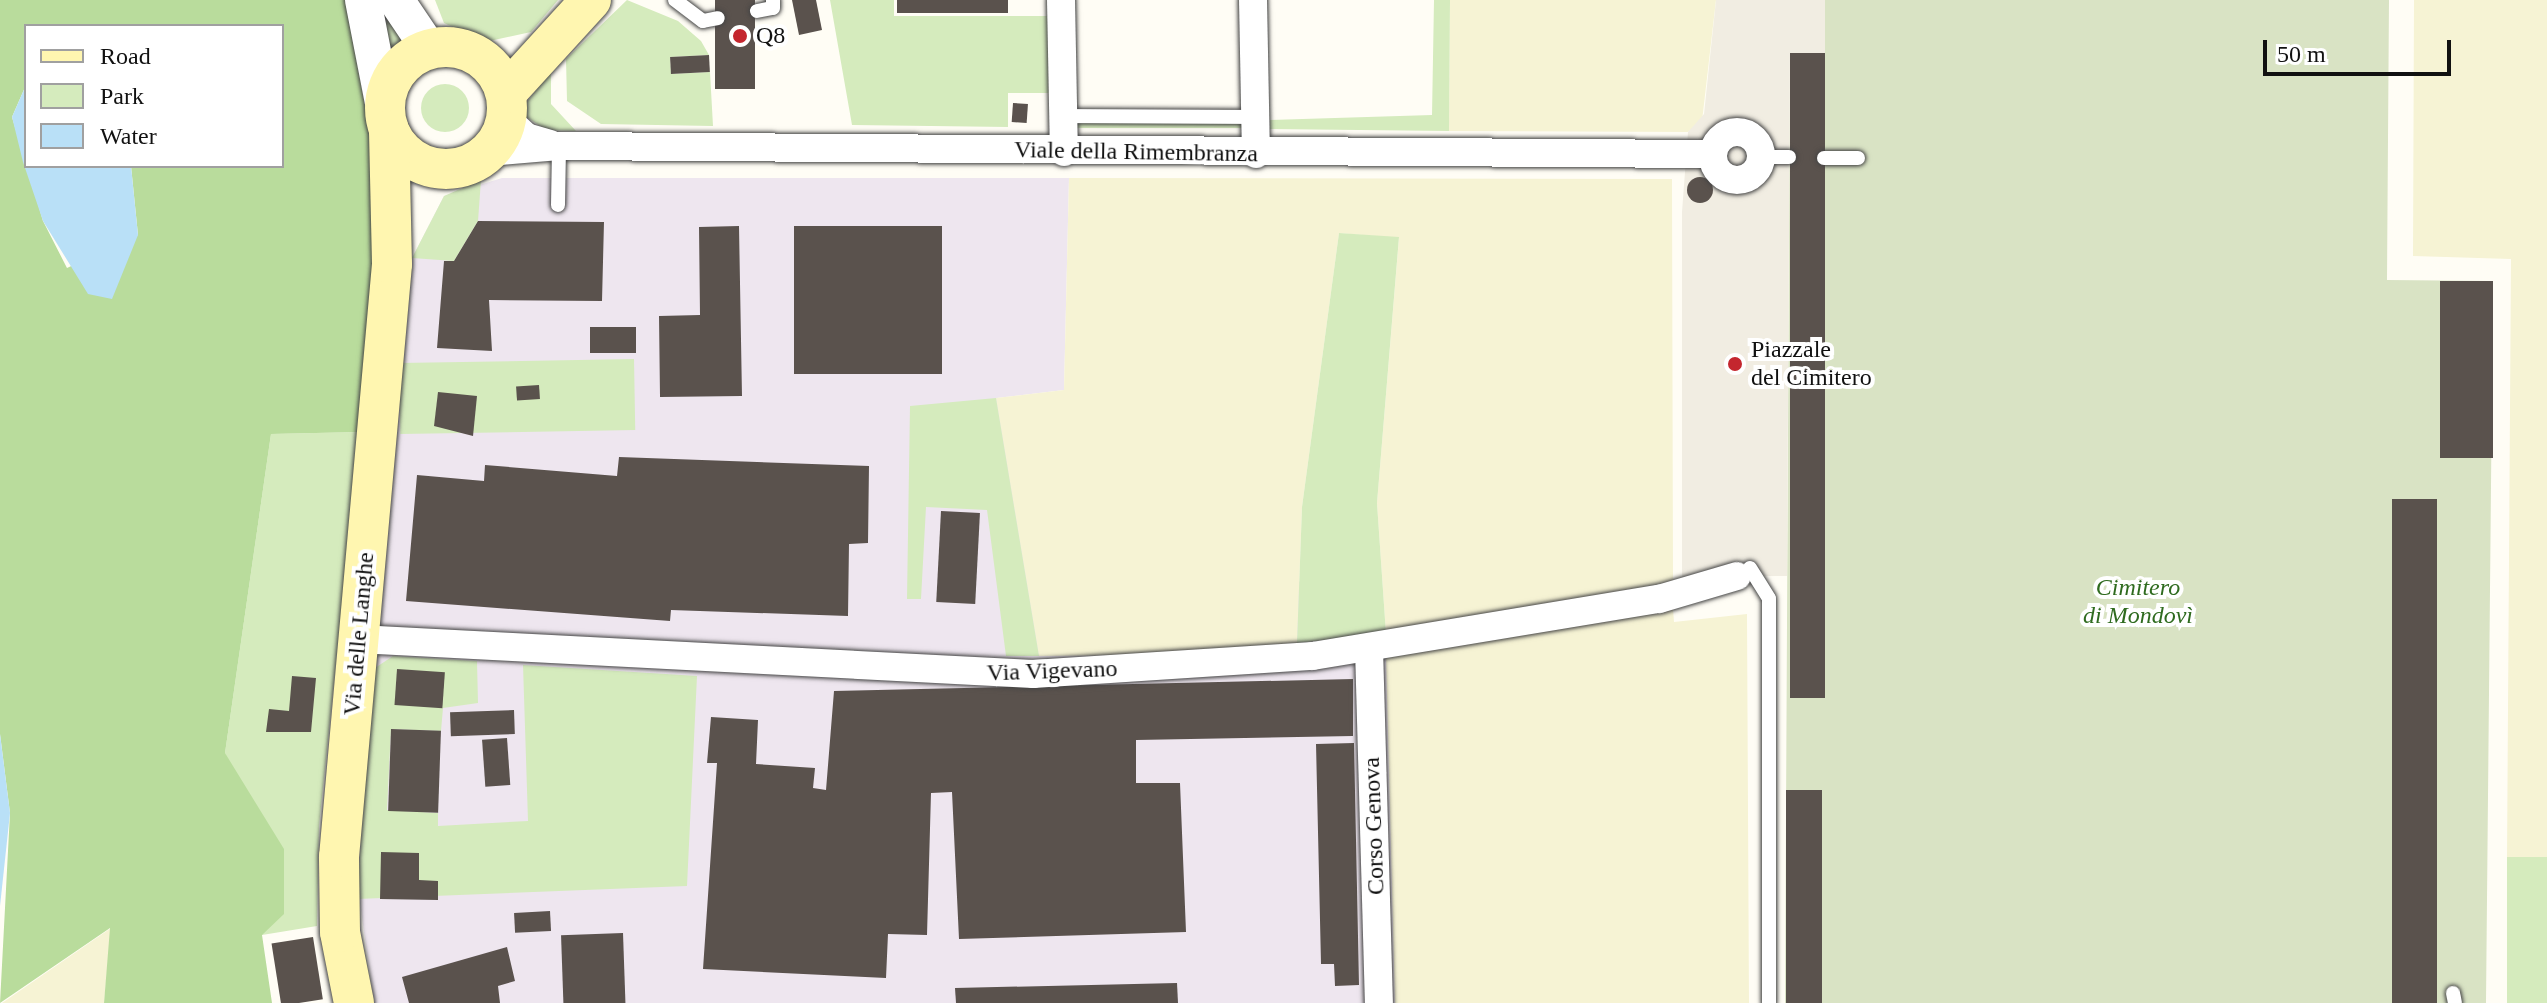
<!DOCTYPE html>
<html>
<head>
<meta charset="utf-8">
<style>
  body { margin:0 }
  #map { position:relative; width:2547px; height:1003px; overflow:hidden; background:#fffdf5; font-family:"Times New Roman",serif }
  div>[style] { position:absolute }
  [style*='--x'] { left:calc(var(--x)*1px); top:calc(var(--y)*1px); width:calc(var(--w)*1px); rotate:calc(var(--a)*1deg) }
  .industrial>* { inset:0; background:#eee6ef }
  .farmland>* { inset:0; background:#f6f3d4 }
  .green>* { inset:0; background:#d5ebbd; transform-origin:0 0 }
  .round { border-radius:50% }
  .forest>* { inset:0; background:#b9dc9c }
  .cemetery>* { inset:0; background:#d9e3c4 }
  .plaza>* { inset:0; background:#f1ede2 }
  .water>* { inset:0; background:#b9e0f7 }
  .building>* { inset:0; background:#5a524d; transform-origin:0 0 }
  .roads { filter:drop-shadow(0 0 2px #444) drop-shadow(0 0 2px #444) }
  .service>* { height:14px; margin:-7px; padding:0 7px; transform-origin:7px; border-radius:7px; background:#fff }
  .minor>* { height:28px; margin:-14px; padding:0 14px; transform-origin:14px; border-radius:14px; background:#fff }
  .minor>.ring { margin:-14px; padding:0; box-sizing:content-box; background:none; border:28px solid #fff; border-radius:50% }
  .tertiary>* { height:36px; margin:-18px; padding:0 18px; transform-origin:18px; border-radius:18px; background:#fff }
  .secondary>* { height:40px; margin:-20px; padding:0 20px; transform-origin:20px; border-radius:20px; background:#fff6b0 }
  .secondary>.ring { margin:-20px; padding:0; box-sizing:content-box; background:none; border:40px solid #fff6b0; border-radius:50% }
  .dots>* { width:22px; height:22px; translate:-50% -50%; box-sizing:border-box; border:4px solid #fff; border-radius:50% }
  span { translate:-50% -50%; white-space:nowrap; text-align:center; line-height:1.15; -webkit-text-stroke:8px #fff; paint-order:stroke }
  .poi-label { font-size:24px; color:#111 }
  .left { translate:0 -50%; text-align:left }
  .street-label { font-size:24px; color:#111 }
  .park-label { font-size:24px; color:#2f6b1f; font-style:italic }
  .legend { position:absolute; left:24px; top:24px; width:260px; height:144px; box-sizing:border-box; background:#fff; border:2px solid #a0a0a0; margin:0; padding:10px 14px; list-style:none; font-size:24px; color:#111 }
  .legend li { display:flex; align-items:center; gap:16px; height:40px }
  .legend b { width:40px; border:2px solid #a0a0a0 }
  .scale { position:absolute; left:2263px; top:40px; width:188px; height:36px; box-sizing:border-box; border:4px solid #111; border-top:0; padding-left:10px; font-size:24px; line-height:28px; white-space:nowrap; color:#111; -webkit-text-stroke:6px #fff; paint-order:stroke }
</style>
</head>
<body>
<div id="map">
  <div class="industrial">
    <div style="clip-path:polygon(502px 178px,1069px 178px,1064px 390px,997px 398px,1386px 634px,1395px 1003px,374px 1003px,356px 875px,412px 258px,444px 196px)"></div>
  </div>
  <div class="farmland">
    <div style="clip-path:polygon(1450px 0,1716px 0,1702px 121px,1688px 132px,1449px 131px)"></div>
    <div style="clip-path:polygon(2414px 0,2547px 0,2547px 857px,2507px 858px,2511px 259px,2413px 256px)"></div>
    <div style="clip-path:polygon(1069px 178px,1672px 179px,1673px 582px,1386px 634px,1377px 503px,1399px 238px,1339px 233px,1302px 507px,1297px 643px,1175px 655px,1039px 656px,996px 398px,1064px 390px)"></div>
    <div style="clip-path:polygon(1673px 609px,1674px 622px,1747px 614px,1749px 1003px,1395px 1003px,1386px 658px)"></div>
    <div style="clip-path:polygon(111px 928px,104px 1003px,2px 1003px)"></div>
  </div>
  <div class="green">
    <div style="clip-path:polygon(435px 0,558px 0,531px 32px,485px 42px,444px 23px)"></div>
    <div style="clip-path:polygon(627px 0,678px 21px,701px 41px,709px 55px,670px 57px,671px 74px,710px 72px,713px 126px,601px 124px,567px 101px,566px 59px)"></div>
    <div style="clip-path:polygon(830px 0,894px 0,894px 16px,1050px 16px,1050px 93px,1008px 93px,1008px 127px,852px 125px)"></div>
    <div style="clip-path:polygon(1434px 0,1450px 0,1449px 131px,1270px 129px,1270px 120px,1432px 115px)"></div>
    <div style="clip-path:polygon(392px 16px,412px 45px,384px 70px,377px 32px)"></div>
    <div style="clip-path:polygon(551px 71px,551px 104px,576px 131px,546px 130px,519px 112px)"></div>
    <div class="round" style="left:421px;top:84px;width:48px;height:48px"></div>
    <div style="left:1075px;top:120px;width:167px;height:8px"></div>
    <div style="clip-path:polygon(481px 180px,478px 221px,454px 261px,412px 258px,444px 196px)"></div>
    <div style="clip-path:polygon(1339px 233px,1399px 237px,1377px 503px,1386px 634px,1297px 643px,1302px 507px)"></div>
    <div style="left:634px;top:359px;width:71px;height:235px;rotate:89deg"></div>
    <div style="clip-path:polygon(996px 398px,1039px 656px,1006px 656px,987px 510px,926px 507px,921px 599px,907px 599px,910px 406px)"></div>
    <div style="clip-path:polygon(360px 432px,319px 826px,317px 926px,262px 935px,225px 753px,271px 434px)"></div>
    <div style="clip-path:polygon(393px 656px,477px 661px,478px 703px,443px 708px,441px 731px,391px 729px,387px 810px,438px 813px,438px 826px,528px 821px,523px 665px,697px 676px,687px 886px,357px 899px,372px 670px)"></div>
    <div style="left:2547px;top:857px;width:146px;height:40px;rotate:90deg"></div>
  </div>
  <div class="forest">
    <div style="clip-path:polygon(evenodd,0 0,345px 0,373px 149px,376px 227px,360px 432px,271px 434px,225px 753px,284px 849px,284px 914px,262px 935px,272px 1003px,104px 1003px,110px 928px,0 1003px,10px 813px,0 734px,0 0,26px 26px,282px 26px,282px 166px,131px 166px,138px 235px,67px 268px,43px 221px,12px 117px,26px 85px,26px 26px)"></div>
  </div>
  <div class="cemetery">
    <div style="clip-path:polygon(1825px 0,2389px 0,2387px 280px,2493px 281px,2486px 1003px,1785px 1003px,1790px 53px,1825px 52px)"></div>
  </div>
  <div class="plaza">
    <div style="clip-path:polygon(1716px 0,1825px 0,1825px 53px,1790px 53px,1787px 576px,1682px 577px,1682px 212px,1688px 132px,1704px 114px)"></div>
  </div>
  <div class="water">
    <div style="clip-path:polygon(26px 85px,26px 166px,131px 166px,138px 235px,112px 299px,88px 294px,43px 221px,23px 162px,12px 117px)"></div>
    <div style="clip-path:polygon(0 734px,10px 813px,0 906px)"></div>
  </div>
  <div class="building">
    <div style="left:715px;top:0;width:40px;height:89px"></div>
    <div style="clip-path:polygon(792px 0,816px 0,822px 30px,799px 35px)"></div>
    <div style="left:897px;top:0;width:111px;height:13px"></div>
    <div style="left:1790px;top:53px;width:35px;height:645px"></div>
    <div style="left:709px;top:55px;width:17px;height:39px;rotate:87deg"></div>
    <div style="left:1013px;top:103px;width:15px;height:19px;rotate:4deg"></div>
    <div class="round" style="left:1687px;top:177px;width:26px;height:26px"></div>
    <div style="clip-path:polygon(478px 221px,604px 222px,602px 301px,489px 300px,492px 351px,437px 348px,444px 261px,454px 261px)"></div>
    <div style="clip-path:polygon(739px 226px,742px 396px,660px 397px,659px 316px,700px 315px,699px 227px)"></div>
    <div style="left:794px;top:226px;width:148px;height:148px"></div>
    <div style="left:2440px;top:281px;width:53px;height:177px"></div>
    <div style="left:590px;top:327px;width:46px;height:26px"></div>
    <div style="left:539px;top:385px;width:14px;height:23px;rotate:86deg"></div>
    <div style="clip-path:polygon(438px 392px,477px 396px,473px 436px,434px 426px)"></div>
    <div style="clip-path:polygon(619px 457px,869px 466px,868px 543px,849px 544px,848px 616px,671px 610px,670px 621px,406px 601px,417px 475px,484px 481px,485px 465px,617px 476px)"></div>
    <div style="left:2392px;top:499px;width:45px;height:504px"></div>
    <div style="left:941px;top:511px;width:39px;height:91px;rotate:3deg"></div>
    <div style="left:397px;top:669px;width:48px;height:36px;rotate:4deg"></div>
    <div style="clip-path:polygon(292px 676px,316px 678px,311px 732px,266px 732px,269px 709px,289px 711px)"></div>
    <div style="clip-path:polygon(1353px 679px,1353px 736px,1136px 740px,1136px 783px,1180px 783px,1186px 932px,959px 939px,952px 792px,931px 793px,927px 935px,888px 934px,886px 978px,703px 969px,717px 763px,707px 763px,711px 717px,758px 720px,756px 764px,815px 768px,813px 788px,826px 790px,834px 691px)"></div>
    <div style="left:514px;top:710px;width:24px;height:64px;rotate:88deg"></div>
    <div style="left:391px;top:729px;width:50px;height:82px;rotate:2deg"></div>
    <div style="left:507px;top:738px;width:47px;height:25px;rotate:86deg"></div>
    <div style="clip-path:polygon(1354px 743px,1359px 985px,1335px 986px,1334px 964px,1321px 964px,1316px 744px)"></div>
    <div style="left:1786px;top:790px;width:36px;height:213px"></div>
    <div style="clip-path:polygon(381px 852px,419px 853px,419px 880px,438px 881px,438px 900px,380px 899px)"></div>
    <div style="left:550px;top:911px;width:20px;height:36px;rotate:87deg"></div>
    <div style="left:623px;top:933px;width:70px;height:62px;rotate:88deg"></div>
    <div style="left:313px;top:937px;width:63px;height:42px;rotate:81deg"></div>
    <div style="clip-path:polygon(507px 947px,515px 981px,498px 986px,500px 1003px,409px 1003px,402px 977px)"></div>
    <div style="clip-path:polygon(1177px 983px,1178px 1003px,956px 1003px,955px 988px)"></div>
  </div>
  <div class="roads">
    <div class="service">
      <div style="--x:675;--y:0;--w:35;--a:37"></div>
      <div style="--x:703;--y:21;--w:15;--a:-11"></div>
      <div style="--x:757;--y:11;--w:16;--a:-11"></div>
      <div style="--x:773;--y:8;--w:8;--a:-90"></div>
      <div style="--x:1063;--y:116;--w:192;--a:0.3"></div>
      <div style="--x:1762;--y:157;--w:27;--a:0"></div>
      <div style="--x:1824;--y:158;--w:34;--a:0"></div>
      <div style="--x:558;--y:205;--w:59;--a:-89"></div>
      <div style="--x:1750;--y:568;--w:36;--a:58"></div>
      <div style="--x:1769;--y:599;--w:404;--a:90"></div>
      <div style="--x:2453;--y:993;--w:10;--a:79"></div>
    </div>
    <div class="minor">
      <div style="--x:1061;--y:0;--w:152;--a:88.9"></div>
      <div style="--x:1253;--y:0;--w:154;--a:88.9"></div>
      <div style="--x:507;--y:119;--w:26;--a:43"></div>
      <div style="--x:526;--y:137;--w:25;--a:16"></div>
      <div class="ring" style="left:1713px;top:132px;width:20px;height:20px"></div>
      <div style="--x:488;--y:152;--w:71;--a:-4.8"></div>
      <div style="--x:559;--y:146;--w:1154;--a:0.4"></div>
      <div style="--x:358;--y:639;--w:676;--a:2.97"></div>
      <div style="--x:1033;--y:674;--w:281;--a:-3.7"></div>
      <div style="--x:1313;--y:656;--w:351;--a:-9.4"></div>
      <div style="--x:1659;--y:599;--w:81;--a:-16.4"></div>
      <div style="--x:1369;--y:648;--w:355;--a:88.4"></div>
    </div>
    <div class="tertiary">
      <div style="--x:363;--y:0;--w:115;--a:79"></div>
      <div style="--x:396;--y:0;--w:59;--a:56"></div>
    </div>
    <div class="secondary">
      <div class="ring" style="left:385px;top:47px;width:82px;height:82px"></div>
      <div style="--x:506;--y:93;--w:126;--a:-47.6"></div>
      <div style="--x:354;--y:1003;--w:72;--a:-101.2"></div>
      <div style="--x:340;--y:932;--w:75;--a:-90.8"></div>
      <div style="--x:339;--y:857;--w:595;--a:-84.89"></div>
      <div style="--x:392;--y:264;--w:134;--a:-91.3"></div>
    </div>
  </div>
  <div class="dots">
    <div style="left:740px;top:36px;background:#c4262e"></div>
    <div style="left:1735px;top:364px;background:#c4262e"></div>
  </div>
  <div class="poi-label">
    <span class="left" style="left:756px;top:36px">Q8</span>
    <span class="left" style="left:1751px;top:364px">Piazzale<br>del Cimitero</span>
  </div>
  <div class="street-label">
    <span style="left:1136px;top:152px;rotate:1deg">Viale della Rimembranza</span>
    <span style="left:359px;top:634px;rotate:-85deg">Via delle Langhe</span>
    <span style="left:1052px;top:671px;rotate:-2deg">Via Vigevano</span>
    <span style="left:1374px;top:826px;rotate:-92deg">Corso Genova</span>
  </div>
  <div class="park-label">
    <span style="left:2138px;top:602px">Cimitero<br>di Mondovì</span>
  </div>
  <ul class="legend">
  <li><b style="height:10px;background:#fff6b0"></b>Road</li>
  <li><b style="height:22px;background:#d5ebbd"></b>Park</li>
  <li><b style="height:22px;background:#b9e0f7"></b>Water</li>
  </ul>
  <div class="scale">50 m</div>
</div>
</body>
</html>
